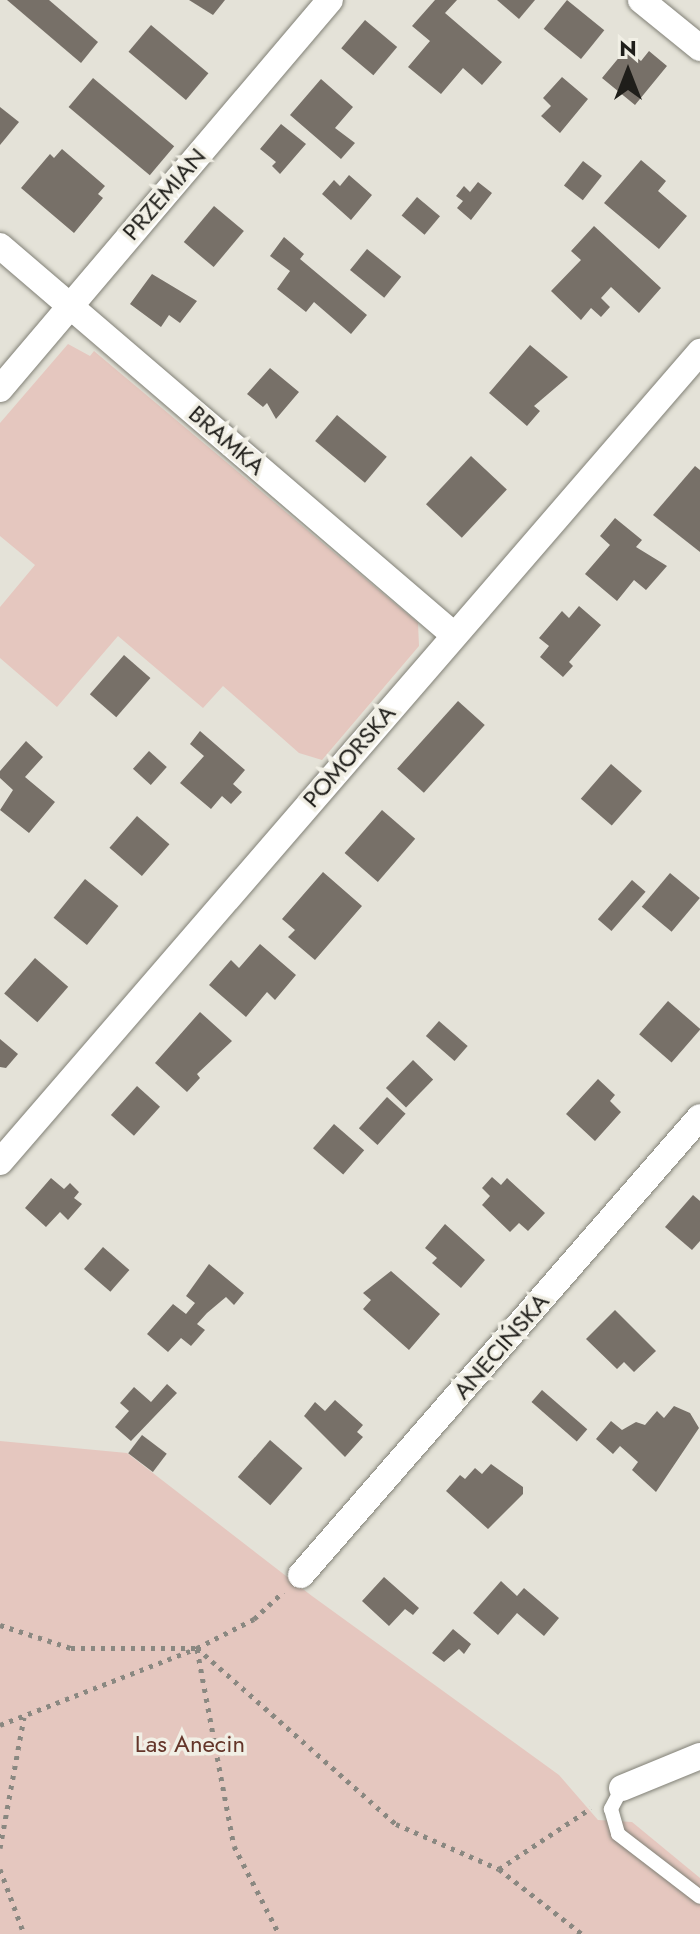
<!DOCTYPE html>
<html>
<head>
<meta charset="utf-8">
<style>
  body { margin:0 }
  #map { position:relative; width:700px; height:1934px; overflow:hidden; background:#e4e2d8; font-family:Jost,sans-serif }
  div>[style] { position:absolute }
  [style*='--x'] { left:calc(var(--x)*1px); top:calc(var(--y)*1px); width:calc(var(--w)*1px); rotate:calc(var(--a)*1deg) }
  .green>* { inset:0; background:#e5c7bf }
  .building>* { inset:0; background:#777068; transform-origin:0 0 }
  .path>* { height:5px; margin-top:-2.5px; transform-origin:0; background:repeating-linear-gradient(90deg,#8a8881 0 4px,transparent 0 10px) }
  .roads { filter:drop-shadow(0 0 2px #818076) drop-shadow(0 0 2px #818076) }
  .lane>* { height:14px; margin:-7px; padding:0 7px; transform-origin:7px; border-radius:7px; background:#fff }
  .street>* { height:26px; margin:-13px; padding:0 13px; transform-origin:13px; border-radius:13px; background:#fff }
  span { translate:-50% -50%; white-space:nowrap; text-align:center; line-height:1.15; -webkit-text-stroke:7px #f1efe5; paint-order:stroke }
  .street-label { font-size:24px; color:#1f1e1a }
  .park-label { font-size:24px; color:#643529 }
  .north { position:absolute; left:588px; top:32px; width:80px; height:80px; -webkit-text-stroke:6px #f1efe5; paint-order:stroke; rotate:0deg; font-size:22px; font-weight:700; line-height:32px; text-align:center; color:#1f1e1a }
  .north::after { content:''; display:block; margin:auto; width:28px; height:36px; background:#1f1e1a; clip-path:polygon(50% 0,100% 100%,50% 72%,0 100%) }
</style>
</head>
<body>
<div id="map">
  <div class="green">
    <div style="clip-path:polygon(68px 344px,90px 356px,94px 351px,418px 623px,419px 646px,322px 760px,299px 753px,223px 686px,203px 708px,118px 636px,57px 707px,0 658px,0 607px,35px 565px,0 536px,0 423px)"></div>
    <div style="clip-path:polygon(0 1441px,127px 1453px,312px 1596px,559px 1775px,598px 1820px,632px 1822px,700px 1878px,700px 1934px,0 1934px)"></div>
  </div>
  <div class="building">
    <div style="clip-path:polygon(7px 0,49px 0,98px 42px,81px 63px)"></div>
    <div style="clip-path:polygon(189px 0,225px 0,213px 15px)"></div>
    <div style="clip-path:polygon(435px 0,457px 0,445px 13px,502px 62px,482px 85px,463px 68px,441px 94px,408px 67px,430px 41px,412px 26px)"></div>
    <div style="clip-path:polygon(497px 0,535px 0,519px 19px)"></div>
    <div style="left:567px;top:0;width:48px;height:37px;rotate:39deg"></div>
    <div style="left:365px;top:20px;width:42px;height:37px;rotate:40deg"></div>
    <div style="left:151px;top:25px;width:75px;height:35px;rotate:40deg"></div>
    <div style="clip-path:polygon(626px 49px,641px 61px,649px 51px,667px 66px,635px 105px,602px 78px)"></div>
    <div style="clip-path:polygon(562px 77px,588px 99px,560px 133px,541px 116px,551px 106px,543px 98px)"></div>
    <div style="left:93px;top:78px;width:106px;height:38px;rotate:40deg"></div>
    <div style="clip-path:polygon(321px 79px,353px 107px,335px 128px,355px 143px,341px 159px,290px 115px)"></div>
    <div style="clip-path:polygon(0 107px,19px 122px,0 145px)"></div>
    <div style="clip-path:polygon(281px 124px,306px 144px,280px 174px,272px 166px,276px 162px,260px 149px)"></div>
    <div style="clip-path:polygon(62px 149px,105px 186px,98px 194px,103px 198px,74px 233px,21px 188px,50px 154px,54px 158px)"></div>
    <div style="clip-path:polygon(641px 160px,666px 181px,658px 191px,687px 216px,659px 249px,604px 203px)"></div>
    <div style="left:583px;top:161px;width:24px;height:31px;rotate:38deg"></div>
    <div style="clip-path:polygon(349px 175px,372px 195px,351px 220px,322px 194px,334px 180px,340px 186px)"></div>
    <div style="clip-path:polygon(478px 182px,492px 193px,471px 220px,457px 208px,463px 201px,456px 196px,464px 186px,470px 192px)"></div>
    <div style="left:417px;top:197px;width:30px;height:24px;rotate:40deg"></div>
    <div style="left:214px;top:206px;width:39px;height:47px;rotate:40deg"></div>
    <div style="clip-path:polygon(594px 226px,661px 288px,639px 313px,611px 287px,601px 298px,610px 307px,601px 317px,591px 308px,581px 320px,551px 291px,581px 260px,571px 251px)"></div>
    <div style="clip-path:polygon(284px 237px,304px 254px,300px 259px,367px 315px,351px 334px,314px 302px,306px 312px,277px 289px,290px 271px,270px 256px)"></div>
    <div style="left:367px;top:249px;width:44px;height:27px;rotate:39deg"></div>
    <div style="clip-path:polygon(152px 274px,197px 301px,180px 323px,169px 315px,161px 327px,130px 304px)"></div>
    <div style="clip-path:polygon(530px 345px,568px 377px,534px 406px,540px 411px,527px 426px,489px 393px)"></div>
    <div style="clip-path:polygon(270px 368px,299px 392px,276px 419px,267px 403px,263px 407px,247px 394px)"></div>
    <div style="left:337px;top:415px;width:65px;height:34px;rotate:40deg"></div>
    <div style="left:471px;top:456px;width:49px;height:66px;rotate:43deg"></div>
    <div style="clip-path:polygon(695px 466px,700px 470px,700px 552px,653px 515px)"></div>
    <div style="clip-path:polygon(615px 518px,642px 540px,636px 547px,667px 566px,646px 590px,634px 580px,617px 601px,585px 574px,610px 545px,600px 536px)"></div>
    <div style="clip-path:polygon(579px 606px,601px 625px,569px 662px,573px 666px,563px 677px,540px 657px,549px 646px,539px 638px,562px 611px,569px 618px)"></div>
    <div style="left:124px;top:655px;width:35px;height:52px;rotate:41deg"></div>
    <div style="left:458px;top:701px;width:36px;height:91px;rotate:42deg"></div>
    <div style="clip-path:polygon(200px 731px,245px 770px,233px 784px,242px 792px,231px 804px,222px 796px,211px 809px,180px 783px,204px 756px,190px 744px)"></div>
    <div style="clip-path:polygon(26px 741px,43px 757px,25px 777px,55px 802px,29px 833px,0 810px,13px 790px,0 778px,0 771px)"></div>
    <div style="left:149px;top:751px;width:24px;height:24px;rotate:42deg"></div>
    <div style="left:611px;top:764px;width:41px;height:46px;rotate:41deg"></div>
    <div style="left:382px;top:810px;width:44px;height:57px;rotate:41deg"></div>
    <div style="left:137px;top:816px;width:43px;height:42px;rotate:41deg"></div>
    <div style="clip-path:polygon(323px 872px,362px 906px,315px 960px,288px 937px,295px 930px,282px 919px)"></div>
    <div style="left:670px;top:873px;width:39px;height:44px;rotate:40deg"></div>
    <div style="left:85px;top:879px;width:43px;height:50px;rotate:39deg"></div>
    <div style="left:632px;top:880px;width:18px;height:52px;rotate:41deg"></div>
    <div style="clip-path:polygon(260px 944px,296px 975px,275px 1000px,267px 992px,246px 1017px,209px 985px,231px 960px,239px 968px)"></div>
    <div style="left:35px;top:958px;width:44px;height:47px;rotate:41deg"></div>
    <div style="left:668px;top:1001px;width:43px;height:44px;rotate:41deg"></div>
    <div style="clip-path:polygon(200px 1012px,232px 1041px,197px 1074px,200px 1078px,187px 1092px,155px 1063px)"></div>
    <div style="left:439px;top:1021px;width:38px;height:20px;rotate:41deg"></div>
    <div style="clip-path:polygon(0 1039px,18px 1054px,6px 1068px,0 1067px)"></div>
    <div style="left:413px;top:1060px;width:28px;height:39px;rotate:44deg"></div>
    <div style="clip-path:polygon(598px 1079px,615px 1095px,610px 1101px,621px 1112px,595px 1141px,566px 1114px)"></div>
    <div style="left:137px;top:1086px;width:31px;height:39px;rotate:42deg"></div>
    <div style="left:387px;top:1097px;width:25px;height:42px;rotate:42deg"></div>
    <div style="left:334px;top:1124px;width:40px;height:32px;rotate:41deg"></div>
    <div style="clip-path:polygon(492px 1177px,501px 1185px,507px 1178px,545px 1213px,528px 1231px,519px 1223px,510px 1232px,482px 1205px,490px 1196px,482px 1188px)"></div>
    <div style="clip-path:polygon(51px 1178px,64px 1189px,70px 1183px,79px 1192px,74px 1198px,82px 1204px,68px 1220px,60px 1212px,46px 1227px,25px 1208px)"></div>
    <div style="clip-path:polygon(693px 1195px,700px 1201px,700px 1241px,692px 1250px,665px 1227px)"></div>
    <div style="clip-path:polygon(445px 1224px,485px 1260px,461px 1288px,432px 1263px,437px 1258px,425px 1248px)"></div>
    <div style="left:103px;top:1247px;width:35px;height:29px;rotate:41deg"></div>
    <div style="clip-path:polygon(209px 1264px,244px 1293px,234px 1305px,226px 1297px,207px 1313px,197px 1324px,205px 1330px,191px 1346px,181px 1338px,168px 1352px,147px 1334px,173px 1304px,186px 1314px,195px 1303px,186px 1296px)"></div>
    <div style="clip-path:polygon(391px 1271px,440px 1314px,409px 1350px,363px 1309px,371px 1300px,363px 1293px)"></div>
    <div style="clip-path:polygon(615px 1310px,656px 1351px,634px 1372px,624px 1362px,617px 1369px,586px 1339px)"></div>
    <div style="clip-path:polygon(167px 1384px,177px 1393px,131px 1441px,115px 1427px,129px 1411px,120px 1403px,134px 1387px,151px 1402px)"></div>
    <div style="left:542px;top:1390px;width:60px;height:16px;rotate:41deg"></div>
    <div style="clip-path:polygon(335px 1400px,363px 1425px,357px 1432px,363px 1437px,345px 1457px,304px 1416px,315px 1402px,325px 1411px)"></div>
    <div style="clip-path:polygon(674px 1406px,690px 1413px,699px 1428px,656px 1492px,632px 1470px,638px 1462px,620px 1446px,613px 1454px,596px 1439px,611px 1421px,622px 1430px,636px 1422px,645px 1425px,657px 1411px,664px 1418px)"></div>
    <div style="left:142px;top:1435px;width:31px;height:23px;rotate:37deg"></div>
    <div style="left:270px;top:1440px;width:43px;height:49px;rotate:41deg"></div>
    <div style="clip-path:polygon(491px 1464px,523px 1487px,523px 1494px,488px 1529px,446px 1491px,460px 1475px,465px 1479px,475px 1468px,482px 1474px)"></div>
    <div style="clip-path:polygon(384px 1577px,419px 1608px,413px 1615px,405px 1609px,389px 1626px,362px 1601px)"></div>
    <div style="clip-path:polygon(501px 1581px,517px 1596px,524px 1588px,559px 1618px,544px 1636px,517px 1613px,498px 1635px,473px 1613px)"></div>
    <div style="clip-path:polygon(453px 1629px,471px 1644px,464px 1654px,459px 1649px,444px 1662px,432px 1653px)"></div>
  </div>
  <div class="path">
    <div style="--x:0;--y:1625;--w:75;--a:17.9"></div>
    <div style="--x:71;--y:1648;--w:126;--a:0"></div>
    <div style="--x:197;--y:1648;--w:266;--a:41.5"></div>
    <div style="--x:396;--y:1824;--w:112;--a:23.6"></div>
    <div style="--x:499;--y:1869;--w:105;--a:38.1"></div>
    <div style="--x:197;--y:1649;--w:200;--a:79.4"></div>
    <div style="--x:234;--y:1846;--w:99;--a:62.9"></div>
    <div style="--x:0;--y:1725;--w:212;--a:-21.3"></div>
    <div style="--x:197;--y:1648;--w:64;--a:-27"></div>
    <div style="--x:254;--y:1619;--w:40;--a:-43"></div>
    <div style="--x:0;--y:1848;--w:133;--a:-79.6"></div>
    <div style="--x:0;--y:1869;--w:69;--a:69.7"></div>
    <div style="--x:499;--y:1869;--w:110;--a:-33.5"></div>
  </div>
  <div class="roads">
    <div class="lane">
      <div style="--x:622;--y:1788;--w:24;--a:118"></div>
      <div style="--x:611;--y:1809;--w:26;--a:74"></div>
      <div style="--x:618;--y:1834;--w:103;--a:37.5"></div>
    </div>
    <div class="street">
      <div style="--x:641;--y:0;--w:76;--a:39.1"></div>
      <div style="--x:0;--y:246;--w:598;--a:40.59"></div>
      <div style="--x:0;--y:389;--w:510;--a:-49.69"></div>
      <div style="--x:0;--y:1162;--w:1071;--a:-49.17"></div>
      <div style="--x:301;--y:1575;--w:607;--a:-48.94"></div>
      <div style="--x:622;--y:1788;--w:84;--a:-22.3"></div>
    </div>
  </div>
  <div class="street-label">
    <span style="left:164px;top:194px;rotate:-49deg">PRZEMIAN</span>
    <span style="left:227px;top:440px;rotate:41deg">BRAMKA</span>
    <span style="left:349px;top:756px;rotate:-49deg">POMORSKA</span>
    <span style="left:501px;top:1346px;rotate:-49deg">ANECIŃSKA</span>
  </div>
  <div class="park-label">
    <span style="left:190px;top:1744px">Las Anecin</span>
  </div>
  <div class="north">N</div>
</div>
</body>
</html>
